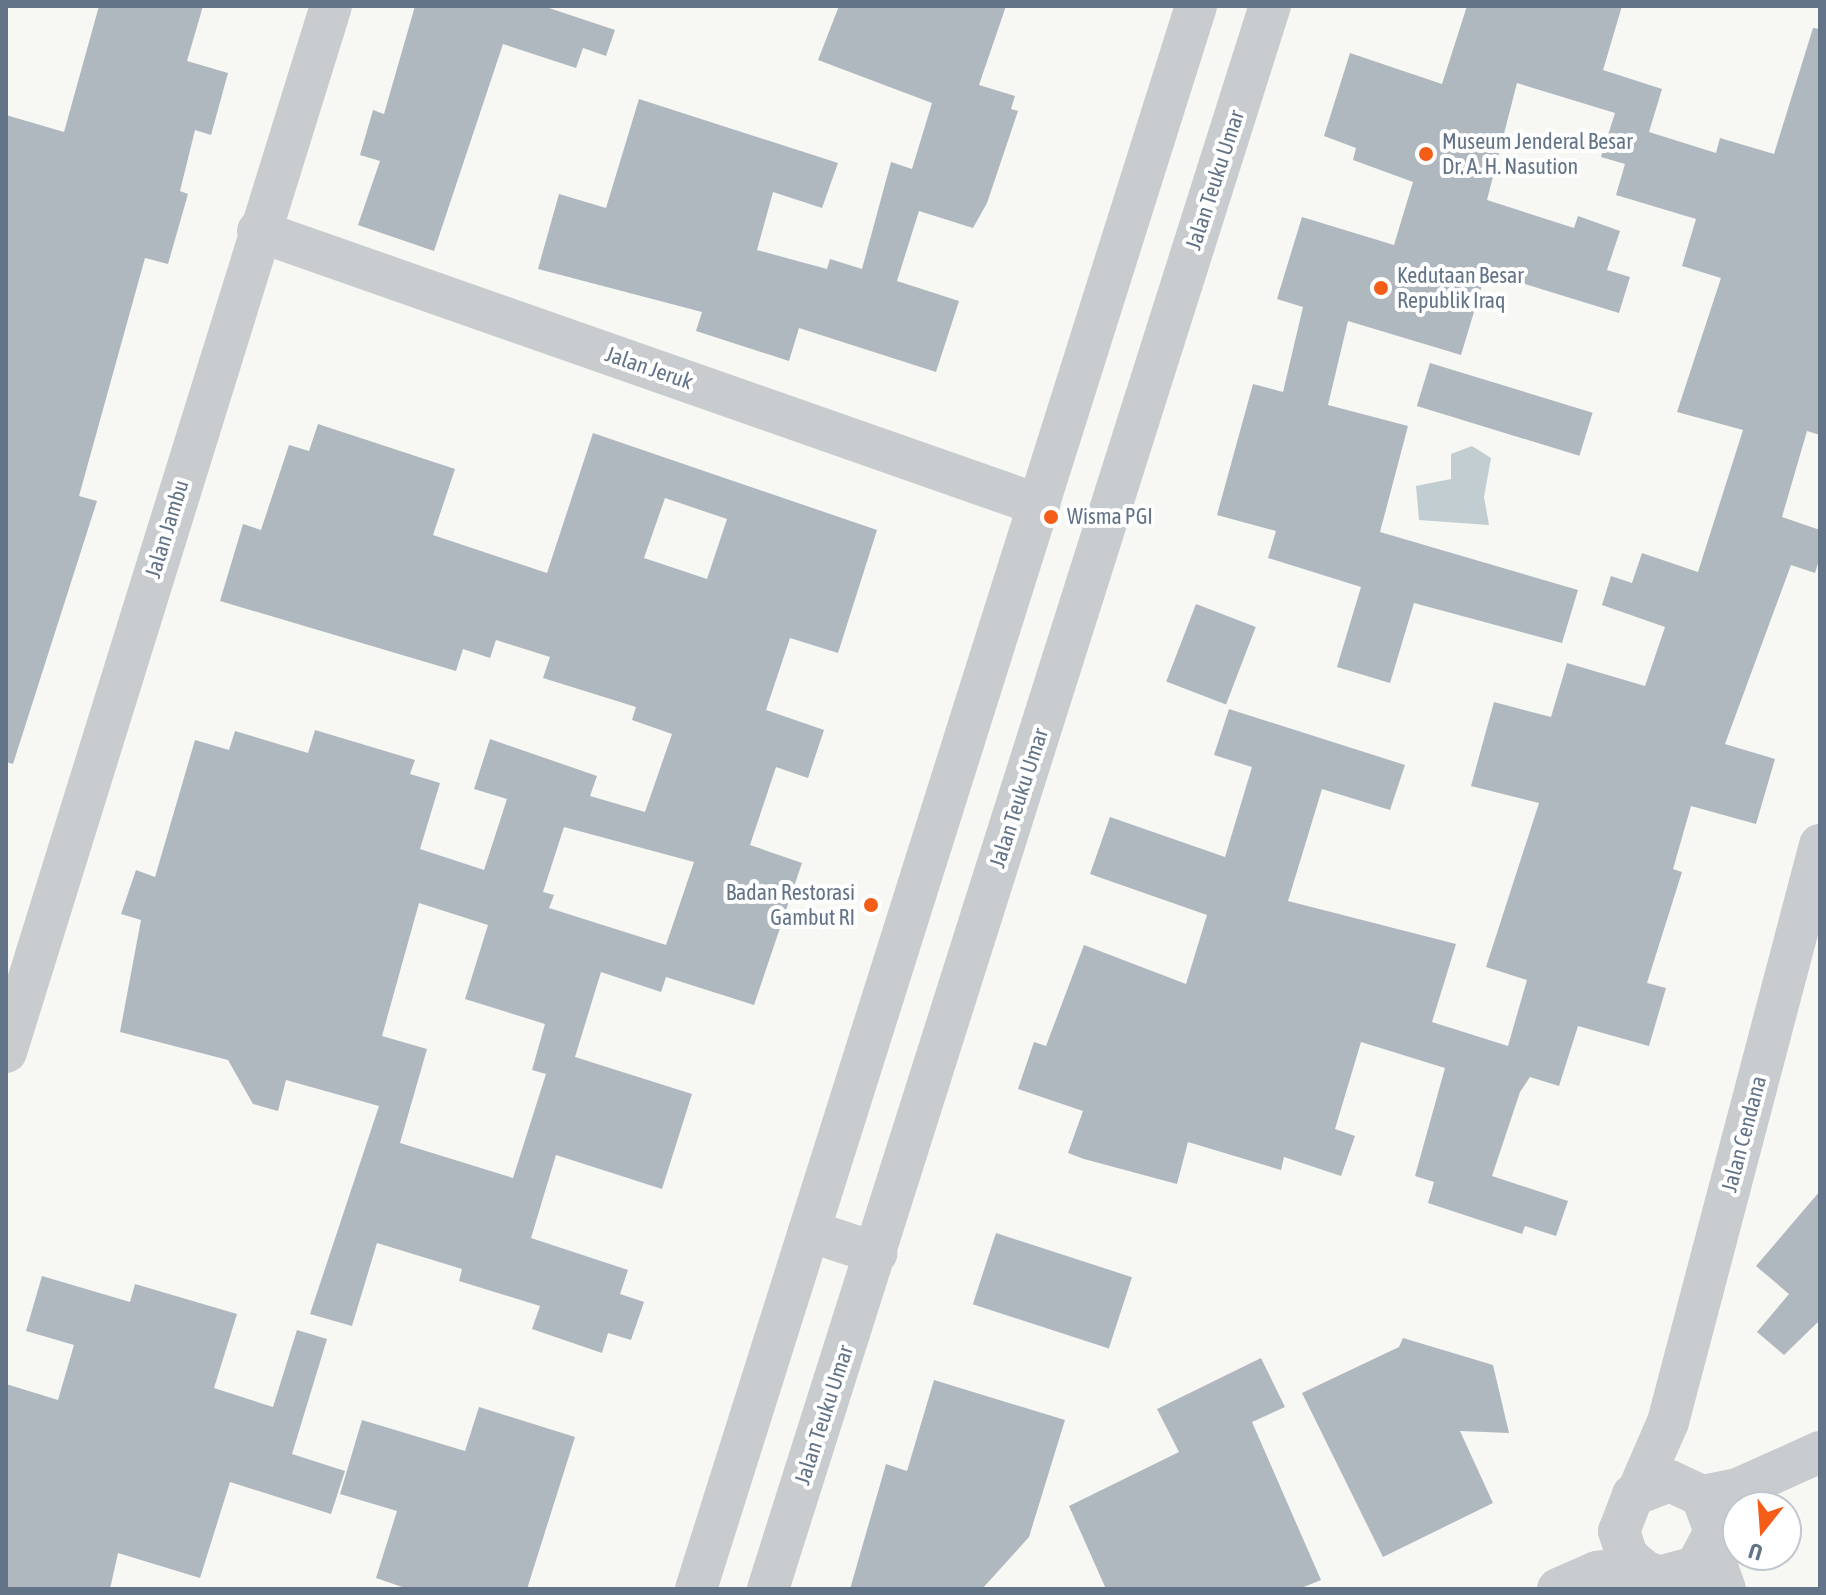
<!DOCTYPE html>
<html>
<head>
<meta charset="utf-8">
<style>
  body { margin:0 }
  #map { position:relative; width:1826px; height:1595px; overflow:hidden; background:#f7f7f3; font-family:"Asap Condensed",sans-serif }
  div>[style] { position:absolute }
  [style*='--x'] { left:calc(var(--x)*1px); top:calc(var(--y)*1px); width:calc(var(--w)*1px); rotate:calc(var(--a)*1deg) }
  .water>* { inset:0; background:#c2cdd2 }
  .building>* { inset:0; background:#b0b8bf; transform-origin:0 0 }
  .minor>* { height:42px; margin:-21px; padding:0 21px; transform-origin:21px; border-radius:21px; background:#c9cccf }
  .dots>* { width:22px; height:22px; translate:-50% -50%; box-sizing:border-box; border:4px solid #fff; border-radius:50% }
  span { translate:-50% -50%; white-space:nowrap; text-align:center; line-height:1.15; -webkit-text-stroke:8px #fff; paint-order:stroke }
  .poi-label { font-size:22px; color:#637488 }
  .left { translate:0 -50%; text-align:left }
  .right { translate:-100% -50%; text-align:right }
  .street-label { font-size:22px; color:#637488 }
  .frame { position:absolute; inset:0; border:8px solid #637488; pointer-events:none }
  .north { position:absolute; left:1722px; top:1491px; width:80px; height:80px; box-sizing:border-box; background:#fff; border:2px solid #c1c7cf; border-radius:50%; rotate:197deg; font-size:22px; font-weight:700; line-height:32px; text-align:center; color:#637488 }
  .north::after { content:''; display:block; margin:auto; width:28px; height:36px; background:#f35d17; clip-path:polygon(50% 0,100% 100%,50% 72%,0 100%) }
</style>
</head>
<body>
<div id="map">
  <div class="water">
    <div style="clip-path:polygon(1472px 446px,1491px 458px,1484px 497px,1489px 525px,1419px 520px,1416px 486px,1451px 479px,1451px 454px)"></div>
  </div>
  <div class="building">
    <div style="clip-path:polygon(99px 6px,203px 6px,187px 61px,228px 73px,211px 135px,195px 130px,180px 191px,188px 194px,168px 264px,145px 258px,79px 496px,97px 501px,13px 764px,6px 762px,6px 115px,64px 132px)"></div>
    <div style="clip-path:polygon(415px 6px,543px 6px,615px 30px,606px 56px,583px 48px,576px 68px,503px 44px,434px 251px,358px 225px,380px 161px,360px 155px,373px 110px,384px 114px)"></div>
    <div style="clip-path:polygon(839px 6px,1006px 6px,979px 85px,1015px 96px,1011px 109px,1018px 111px,987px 203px,973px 228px,919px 211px,897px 281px,959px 301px,936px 372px,799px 328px,789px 361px,696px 331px,702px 312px,538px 269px,559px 194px,606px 208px,639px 99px,838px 163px,822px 208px,773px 192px,757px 250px,827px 269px,830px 259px,862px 269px,891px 162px,912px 169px,932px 103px,818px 60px)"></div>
    <div style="clip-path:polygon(1467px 6px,1622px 6px,1603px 70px,1662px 89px,1649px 132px,1716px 153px,1720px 138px,1774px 154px,1813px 28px,1820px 29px,1820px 435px,1807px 431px,1782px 517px,1820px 530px,1820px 557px,1815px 573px,1791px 565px,1725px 744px,1775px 759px,1756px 824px,1691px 806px,1673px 869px,1682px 872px,1647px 983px,1666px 988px,1649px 1046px,1578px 1026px,1559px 1086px,1530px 1077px,1520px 1092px,1492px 1176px,1568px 1201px,1556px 1236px,1525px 1226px,1522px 1234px,1428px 1203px,1434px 1182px,1415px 1176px,1445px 1068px,1361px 1042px,1335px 1129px,1355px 1136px,1341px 1176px,1284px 1157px,1281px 1170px,1188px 1142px,1177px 1184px,1084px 1159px,1068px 1153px,1083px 1111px,1018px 1089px,1034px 1042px,1046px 1046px,1084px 945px,1186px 984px,1207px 915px,1090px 874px,1110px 817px,1225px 857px,1252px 767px,1214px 755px,1229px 709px,1405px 765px,1390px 810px,1322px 789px,1288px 901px,1456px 944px,1432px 1022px,1508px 1046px,1527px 980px,1486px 967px,1539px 803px,1471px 786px,1494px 702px,1551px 717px,1567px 663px,1645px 686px,1665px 627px,1602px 605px,1611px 576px,1632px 583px,1642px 553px,1698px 572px,1743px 430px,1677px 412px,1721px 278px,1682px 266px,1696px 219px,1616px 195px,1625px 164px,1601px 157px,1615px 113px,1517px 83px,1487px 200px,1574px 228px,1578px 216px,1620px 231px,1607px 270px,1630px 277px,1619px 313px,1486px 272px,1461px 355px,1348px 321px,1328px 405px,1408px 426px,1380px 532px,1578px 590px,1562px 643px,1414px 603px,1390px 683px,1337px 667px,1361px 587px,1268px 558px,1276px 531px,1217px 515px,1253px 384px,1283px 392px,1303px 307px,1277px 299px,1302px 217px,1394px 245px,1413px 182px,1353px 160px,1356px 148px,1324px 136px,1350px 53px,1442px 84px)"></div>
    <div style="left:1430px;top:363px;width:170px;height:45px;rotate:17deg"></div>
    <div style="clip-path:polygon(evenodd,318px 424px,455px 469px,433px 535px,547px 573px,593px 433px,877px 530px,838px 653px,790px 638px,766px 710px,824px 730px,808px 778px,776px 767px,750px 845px,802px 863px,754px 1005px,666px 977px,661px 992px,601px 972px,575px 1057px,692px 1094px,662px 1189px,556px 1155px,531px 1238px,628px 1270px,620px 1294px,644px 1302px,631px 1340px,608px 1333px,602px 1353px,532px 1329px,540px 1306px,459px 1281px,462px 1269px,377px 1243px,352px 1326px,310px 1314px,379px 1106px,286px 1080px,278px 1111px,253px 1104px,228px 1060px,120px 1032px,141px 920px,121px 914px,136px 870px,155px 877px,195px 740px,229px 750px,235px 731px,308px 753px,315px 730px,415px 760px,410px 774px,440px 783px,420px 849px,484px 870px,507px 799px,474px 789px,490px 739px,597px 776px,590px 796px,645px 812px,672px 734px,632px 720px,636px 707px,543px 678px,550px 657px,496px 640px,490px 658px,463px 649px,456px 671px,220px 601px,243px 524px,261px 530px,289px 445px,309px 451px,318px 424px,665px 498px,727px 519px,707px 579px,644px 558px,665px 498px,318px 424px,564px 827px,694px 862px,666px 945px,549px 908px,554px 895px,543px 892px,564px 827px,318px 424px,419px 903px,488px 925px,465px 999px,545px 1024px,532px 1070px,546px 1074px,513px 1178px,400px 1143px,427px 1049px,382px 1036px,419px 903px)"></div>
    <div style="left:1196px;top:604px;width:64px;height:83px;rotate:21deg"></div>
    <div style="clip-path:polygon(1820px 1191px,1820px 1320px,1784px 1355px,1757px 1332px,1789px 1294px,1756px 1266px)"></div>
    <div style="left:996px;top:1233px;width:143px;height:75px;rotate:18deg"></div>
    <div style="clip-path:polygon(42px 1276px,130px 1302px,135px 1284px,237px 1314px,214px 1388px,273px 1407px,297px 1330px,327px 1339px,292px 1454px,345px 1471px,331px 1514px,230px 1482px,200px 1578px,118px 1553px,110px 1589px,6px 1589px,6px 1384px,58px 1400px,74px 1345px,26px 1331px)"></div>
    <div style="clip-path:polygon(1403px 1338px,1493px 1365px,1509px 1433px,1460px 1431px,1493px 1503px,1383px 1557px,1302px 1393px,1399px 1347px)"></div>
    <div style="clip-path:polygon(1261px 1358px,1285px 1407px,1252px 1422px,1321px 1580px,1299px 1589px,1106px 1589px,1069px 1506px,1179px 1452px,1157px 1409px)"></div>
    <div style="clip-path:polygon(934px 1380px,1065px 1420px,1029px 1537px,982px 1589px,850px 1589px,886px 1464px,907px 1471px)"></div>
    <div style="clip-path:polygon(479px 1407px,575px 1437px,527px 1589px,408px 1589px,376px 1578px,397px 1511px,340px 1494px,362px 1420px,465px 1451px)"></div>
  </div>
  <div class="minor">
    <div style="--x:258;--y:231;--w:828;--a:19.33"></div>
    <div style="--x:6;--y:1052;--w:1095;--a:-72.74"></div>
    <div style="--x:809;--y:1231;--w:71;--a:18.2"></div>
    <div style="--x:1638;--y:1491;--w:75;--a:-66.5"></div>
    <div style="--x:1668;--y:1422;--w:597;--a:-75.24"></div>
    <div style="--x:1702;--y:1496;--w:37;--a:-11"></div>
    <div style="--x:1738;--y:1489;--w:90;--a:-24.3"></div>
    <div style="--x:1711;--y:1550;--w:41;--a:70.3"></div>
    <div style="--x:1662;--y:1576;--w:35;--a:-15"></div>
    <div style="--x:1696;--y:1567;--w:40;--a:-62"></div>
    <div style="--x:1715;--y:1532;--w:38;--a:-110"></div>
    <div style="--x:1702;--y:1496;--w:35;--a:-155"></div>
    <div style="--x:1670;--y:1481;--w:40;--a:159"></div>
    <div style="--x:1633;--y:1495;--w:39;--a:111"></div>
    <div style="--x:1619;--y:1531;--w:26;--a:72"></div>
    <div style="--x:1627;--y:1556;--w:23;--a:41"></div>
    <div style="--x:1644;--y:1571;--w:52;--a:20.2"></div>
    <div style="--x:696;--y:1589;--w:1660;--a:-72.47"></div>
    <div style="--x:768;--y:1589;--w:1661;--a:-72.41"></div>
    <div style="--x:1558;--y:1589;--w:43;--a:-23.6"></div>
    <div style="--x:1597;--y:1572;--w:42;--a:-8.1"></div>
  </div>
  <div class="dots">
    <div style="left:1426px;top:154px;background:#f35d17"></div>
    <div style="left:1381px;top:288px;background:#f35d17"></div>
    <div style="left:1051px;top:517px;background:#f35d17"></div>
    <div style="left:871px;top:905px;background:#f35d17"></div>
  </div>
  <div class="poi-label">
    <span class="left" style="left:1442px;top:154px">Museum Jenderal Besar<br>Dr. A. H. Nasution</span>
    <span class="left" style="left:1397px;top:288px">Kedutaan Besar<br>Republik Iraq</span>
    <span class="left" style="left:1067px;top:517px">Wisma PGI</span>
    <span class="right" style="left:855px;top:905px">Badan Restorasi<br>Gambut RI</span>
  </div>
  <div class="street-label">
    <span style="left:1215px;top:180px;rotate:-72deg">Jalan Teuku Umar</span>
    <span style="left:649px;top:368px;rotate:19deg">Jalan Jeruk</span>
    <span style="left:167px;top:529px;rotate:-73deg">Jalan Jambu</span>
    <span style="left:1019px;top:798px;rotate:-72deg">Jalan Teuku Umar</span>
    <span style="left:1744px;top:1134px;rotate:-75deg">Jalan Cendana</span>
    <span style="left:824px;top:1415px;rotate:-72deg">Jalan Teuku Umar</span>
  </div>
  <div class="frame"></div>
  <div class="north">U</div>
</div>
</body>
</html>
